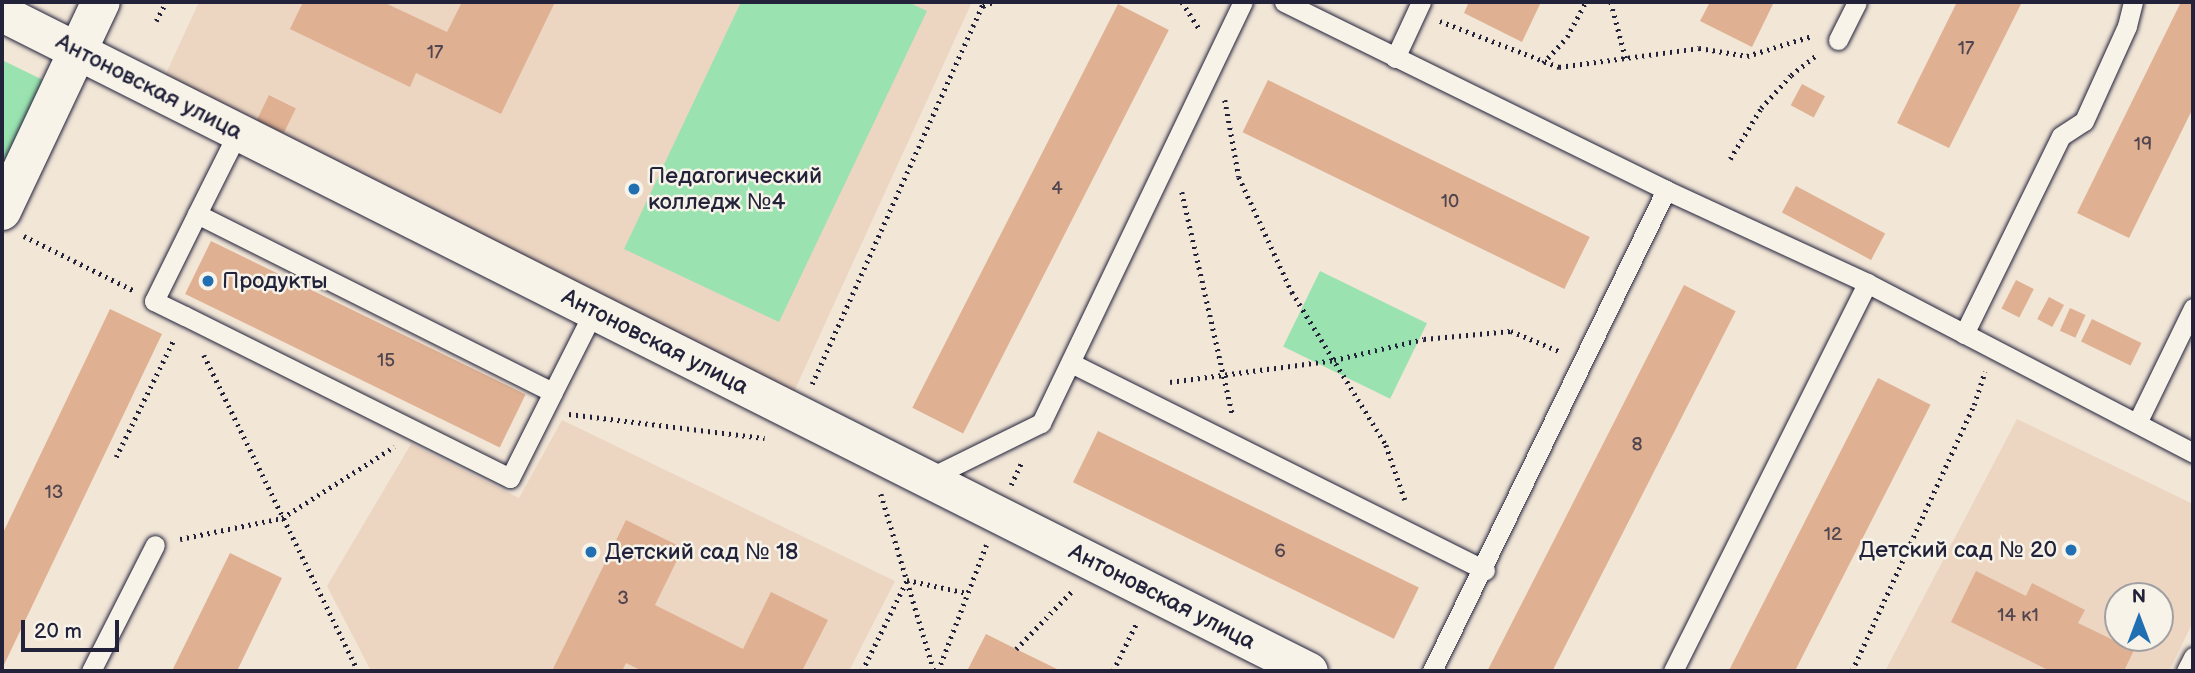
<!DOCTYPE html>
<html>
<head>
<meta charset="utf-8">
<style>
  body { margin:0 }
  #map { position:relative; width:2195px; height:673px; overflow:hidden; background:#f2e6d7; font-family:"Balsamiq Sans",sans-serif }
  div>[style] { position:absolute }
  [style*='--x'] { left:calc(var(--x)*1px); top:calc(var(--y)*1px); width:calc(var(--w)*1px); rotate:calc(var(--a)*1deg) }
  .built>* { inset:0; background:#ecd6c2 }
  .green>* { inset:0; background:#9ae2b0; transform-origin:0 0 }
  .building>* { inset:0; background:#dfb091; transform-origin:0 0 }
  .path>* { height:4.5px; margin-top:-2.25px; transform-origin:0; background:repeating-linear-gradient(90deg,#22223b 0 2px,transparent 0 7px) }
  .roads { filter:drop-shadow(0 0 2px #22223b) drop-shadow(0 0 2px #22223b) }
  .service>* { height:19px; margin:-9.5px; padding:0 9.5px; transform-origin:9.5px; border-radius:9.5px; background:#f7f3e8 }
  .minor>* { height:37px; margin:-18.5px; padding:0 18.5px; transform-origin:18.5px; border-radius:18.5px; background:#f7f3e8 }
  .tertiary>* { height:38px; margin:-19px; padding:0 19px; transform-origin:19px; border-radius:19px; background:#f7f3e8 }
  .dots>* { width:19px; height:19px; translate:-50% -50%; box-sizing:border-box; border:4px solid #f7f3e8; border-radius:50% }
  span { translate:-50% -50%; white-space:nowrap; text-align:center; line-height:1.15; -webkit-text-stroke:5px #f7f3e8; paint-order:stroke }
  .number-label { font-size:19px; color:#514650 }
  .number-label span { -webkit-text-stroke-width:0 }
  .street-label { font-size:23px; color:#22223b }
  .poi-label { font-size:23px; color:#22223b }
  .left { translate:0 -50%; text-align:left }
  .right { translate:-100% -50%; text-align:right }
  .frame { position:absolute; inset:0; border:4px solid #22223b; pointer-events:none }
  .north { position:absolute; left:2104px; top:582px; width:70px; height:70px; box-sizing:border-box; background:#f7f3e8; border:2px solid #a29fa3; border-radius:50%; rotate:0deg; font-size:19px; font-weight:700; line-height:28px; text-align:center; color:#22223b }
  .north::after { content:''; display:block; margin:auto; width:24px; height:32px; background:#1f6fb2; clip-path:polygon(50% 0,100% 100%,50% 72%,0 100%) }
  .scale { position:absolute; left:21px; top:620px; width:98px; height:32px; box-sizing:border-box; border:4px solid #22223b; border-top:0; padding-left:9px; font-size:21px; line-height:24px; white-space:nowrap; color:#22223b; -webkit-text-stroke:5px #f7f3e8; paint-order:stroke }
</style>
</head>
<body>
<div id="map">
  <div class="built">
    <div style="clip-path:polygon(199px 2px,972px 2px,792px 396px,289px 143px,283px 133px,296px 108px,270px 95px,257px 120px,245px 121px,163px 80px)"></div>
    <div style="clip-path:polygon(evenodd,2017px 419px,2193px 504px,2193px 622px,2169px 671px,1885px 671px,2017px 419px,2118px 596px,2160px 596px,2160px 638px,2118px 638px,2118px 596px)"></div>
    <div style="clip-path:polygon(562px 420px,895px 581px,849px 671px,371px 671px,327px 586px,411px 444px,519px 498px)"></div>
  </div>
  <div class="green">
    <div style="clip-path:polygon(741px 2px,908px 2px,927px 11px,779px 322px,624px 249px)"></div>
    <div style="clip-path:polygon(2px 60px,43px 80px,2px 167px)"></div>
    <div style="left:1320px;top:271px;width:119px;height:84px;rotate:26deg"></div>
  </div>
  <div class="building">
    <div style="clip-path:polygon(303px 2px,383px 2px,447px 32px,462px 2px,555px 2px,501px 114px,416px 73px,410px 87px,290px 29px)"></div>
    <div style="clip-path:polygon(1469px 2px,1541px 2px,1522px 42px,1464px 13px)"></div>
    <div style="clip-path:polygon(1710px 2px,1774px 2px,1752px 47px,1700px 21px)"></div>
    <div style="clip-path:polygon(1957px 2px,2022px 2px,1949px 148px,1897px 123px)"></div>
    <div style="clip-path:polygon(2181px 2px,2193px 2px,2193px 108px,2129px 238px,2077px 213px)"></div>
    <div style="left:1118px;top:4px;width:57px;height:453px;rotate:27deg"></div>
    <div style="left:1268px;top:80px;width:358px;height:58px;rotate:26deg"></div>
    <div style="left:1802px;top:84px;width:26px;height:24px;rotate:28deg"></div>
    <div style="left:269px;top:95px;width:30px;height:28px;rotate:26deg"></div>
    <div style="left:1796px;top:186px;width:101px;height:30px;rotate:28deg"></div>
    <div style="left:211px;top:241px;width:350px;height:59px;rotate:26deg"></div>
    <div style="left:2016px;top:280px;width:20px;height:32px;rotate:27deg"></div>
    <div style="left:1684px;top:285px;width:58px;height:431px;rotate:27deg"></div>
    <div style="left:2049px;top:297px;width:17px;height:25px;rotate:28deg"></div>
    <div style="left:2070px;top:308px;width:17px;height:25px;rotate:24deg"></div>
    <div style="clip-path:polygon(110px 309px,162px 334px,2px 669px,2px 535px)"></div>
    <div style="left:2092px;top:319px;width:55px;height:25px;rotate:26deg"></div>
    <div style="left:1878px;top:378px;width:59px;height:328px;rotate:27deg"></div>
    <div style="left:1098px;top:431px;width:357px;height:57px;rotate:26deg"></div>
    <div style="clip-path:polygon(626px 520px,683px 548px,655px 605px,743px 649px,771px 592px,828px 620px,802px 671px,642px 671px,626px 663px,622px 671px,552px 671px)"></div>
    <div style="clip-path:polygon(230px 553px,282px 578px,237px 671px,172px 671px)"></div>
    <div style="clip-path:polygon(1976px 571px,2026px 596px,2032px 583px,2085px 610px,2078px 623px,2134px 650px,2124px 671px,2050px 671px,1951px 622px)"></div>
    <div style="clip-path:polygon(986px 634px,1016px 649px,1061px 671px,967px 671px)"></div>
  </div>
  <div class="path">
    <div style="--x:1182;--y:2;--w:33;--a:57"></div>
    <div style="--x:1611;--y:2;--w:59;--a:75.3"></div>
    <div style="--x:983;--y:6;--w:11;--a:-22"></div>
    <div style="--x:156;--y:21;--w:21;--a:-62"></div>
    <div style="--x:1440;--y:21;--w:128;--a:21.1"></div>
    <div style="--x:1559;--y:67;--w:141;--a:-7.7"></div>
    <div style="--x:1699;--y:48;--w:49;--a:9.5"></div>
    <div style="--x:1747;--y:56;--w:68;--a:-17.1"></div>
    <div style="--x:1543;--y:63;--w:35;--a:-47"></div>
    <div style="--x:1567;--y:37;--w:40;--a:-62"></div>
    <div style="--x:1225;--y:100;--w:78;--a:79.7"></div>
    <div style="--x:1239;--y:177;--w:127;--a:65.3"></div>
    <div style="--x:1292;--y:292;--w:180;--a:58.4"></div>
    <div style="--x:1386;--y:445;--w:58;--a:70.9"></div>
    <div style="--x:1730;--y:159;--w:60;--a:-58.7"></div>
    <div style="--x:1761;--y:108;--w:45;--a:-47.7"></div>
    <div style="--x:1791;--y:75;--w:33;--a:-38"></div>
    <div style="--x:1182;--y:192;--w:230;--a:77.2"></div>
    <div style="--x:24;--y:236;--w:122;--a:26.4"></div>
    <div style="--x:204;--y:355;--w:352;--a:64"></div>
    <div style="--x:1170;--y:382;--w:165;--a:-7.6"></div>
    <div style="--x:1334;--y:360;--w:92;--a:-13.1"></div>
    <div style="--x:1424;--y:339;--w:87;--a:-5.3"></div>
    <div style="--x:1511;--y:331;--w:52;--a:22.6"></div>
    <div style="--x:812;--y:384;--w:419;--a:-65.8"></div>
    <div style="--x:569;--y:414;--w:197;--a:7"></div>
    <div style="--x:116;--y:457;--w:131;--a:-63.8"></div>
    <div style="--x:1011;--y:485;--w:26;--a:-65"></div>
    <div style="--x:881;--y:494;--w:185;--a:73.3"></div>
    <div style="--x:180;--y:539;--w:104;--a:-11.6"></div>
    <div style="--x:282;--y:518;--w:133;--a:-32.4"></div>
    <div style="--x:1016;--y:649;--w:83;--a:-46"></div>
    <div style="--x:862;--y:671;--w:102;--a:-63.7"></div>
    <div style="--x:907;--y:580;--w:61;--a:12.2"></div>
    <div style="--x:938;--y:671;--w:135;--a:-69.1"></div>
    <div style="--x:1113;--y:671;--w:55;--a:-63.9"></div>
    <div style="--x:1852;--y:671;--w:293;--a:-65.4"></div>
    <div style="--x:1974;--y:405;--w:35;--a:-72"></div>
  </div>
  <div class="roads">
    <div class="service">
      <div style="--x:1284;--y:2;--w:426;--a:26.2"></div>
      <div style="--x:1666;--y:190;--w:221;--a:24.8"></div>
      <div style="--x:1867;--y:283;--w:368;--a:27.5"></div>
      <div style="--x:1838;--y:40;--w:42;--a:-63.4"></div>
      <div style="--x:1395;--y:58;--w:62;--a:-65.1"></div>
      <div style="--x:238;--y:132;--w:92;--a:116.6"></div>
      <div style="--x:197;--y:214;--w:398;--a:26.6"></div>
      <div style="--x:553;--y:392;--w:91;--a:-63.2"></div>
      <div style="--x:197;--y:214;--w:97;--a:116.3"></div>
      <div style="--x:154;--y:301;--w:34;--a:26"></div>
      <div style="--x:185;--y:316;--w:363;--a:26.5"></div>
      <div style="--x:510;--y:478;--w:96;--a:-63.4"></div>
      <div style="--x:1964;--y:334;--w:220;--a:-63.9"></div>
      <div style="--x:2061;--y:136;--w:27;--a:-33"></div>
      <div style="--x:2084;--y:121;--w:104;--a:-65.6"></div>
      <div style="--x:2127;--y:26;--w:25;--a:-76"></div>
      <div style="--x:1071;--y:363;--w:463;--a:26.6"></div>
      <div style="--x:2137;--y:423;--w:128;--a:-64"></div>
      <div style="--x:927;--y:479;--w:127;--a:-26.2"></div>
      <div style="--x:1041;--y:423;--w:467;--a:-64.4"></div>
      <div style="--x:91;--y:671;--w:141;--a:-63.1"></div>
      <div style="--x:1432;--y:671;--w:535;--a:-64.06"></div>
      <div style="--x:1673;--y:671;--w:434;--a:-63.4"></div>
      <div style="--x:2186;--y:671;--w:16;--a:-63"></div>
    </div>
    <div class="minor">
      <div style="--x:2;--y:13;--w:1463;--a:26.72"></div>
    </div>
    <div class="tertiary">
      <div style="--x:2;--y:211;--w:231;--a:-64.7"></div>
    </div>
  </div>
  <div class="dots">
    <div style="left:634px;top:189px;background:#1f6fb2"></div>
    <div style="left:208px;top:281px;background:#1f6fb2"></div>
    <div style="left:2071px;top:550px;background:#1f6fb2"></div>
    <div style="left:591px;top:552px;background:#1f6fb2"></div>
  </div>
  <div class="number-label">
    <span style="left:1966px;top:49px">17</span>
    <span style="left:435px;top:53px">17</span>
    <span style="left:2143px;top:145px">19</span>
    <span style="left:1057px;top:189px">4</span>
    <span style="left:1450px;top:202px">10</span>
    <span style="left:386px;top:361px">15</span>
    <span style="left:1637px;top:445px">8</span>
    <span style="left:54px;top:493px">13</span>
    <span style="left:1833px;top:535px">12</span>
    <span style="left:1280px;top:552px">6</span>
    <span style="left:623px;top:599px">3</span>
    <span style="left:2018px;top:616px">14 к1</span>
  </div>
  <div class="street-label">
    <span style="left:149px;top:87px;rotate:27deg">Антоновская улица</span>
    <span style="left:655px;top:342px;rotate:27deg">Антоновская улица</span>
    <span style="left:1162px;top:597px;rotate:27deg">Антоновская улица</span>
  </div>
  <div class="poi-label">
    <span class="left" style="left:648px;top:189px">Педагогический<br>колледж №4</span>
    <span class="left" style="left:222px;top:281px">Продукты</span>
    <span class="right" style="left:2057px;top:550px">Детский сад № 20</span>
    <span class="left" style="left:605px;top:552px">Детский сад № 18</span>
  </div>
  <div class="frame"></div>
  <div class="north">N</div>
  <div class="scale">20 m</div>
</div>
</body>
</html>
